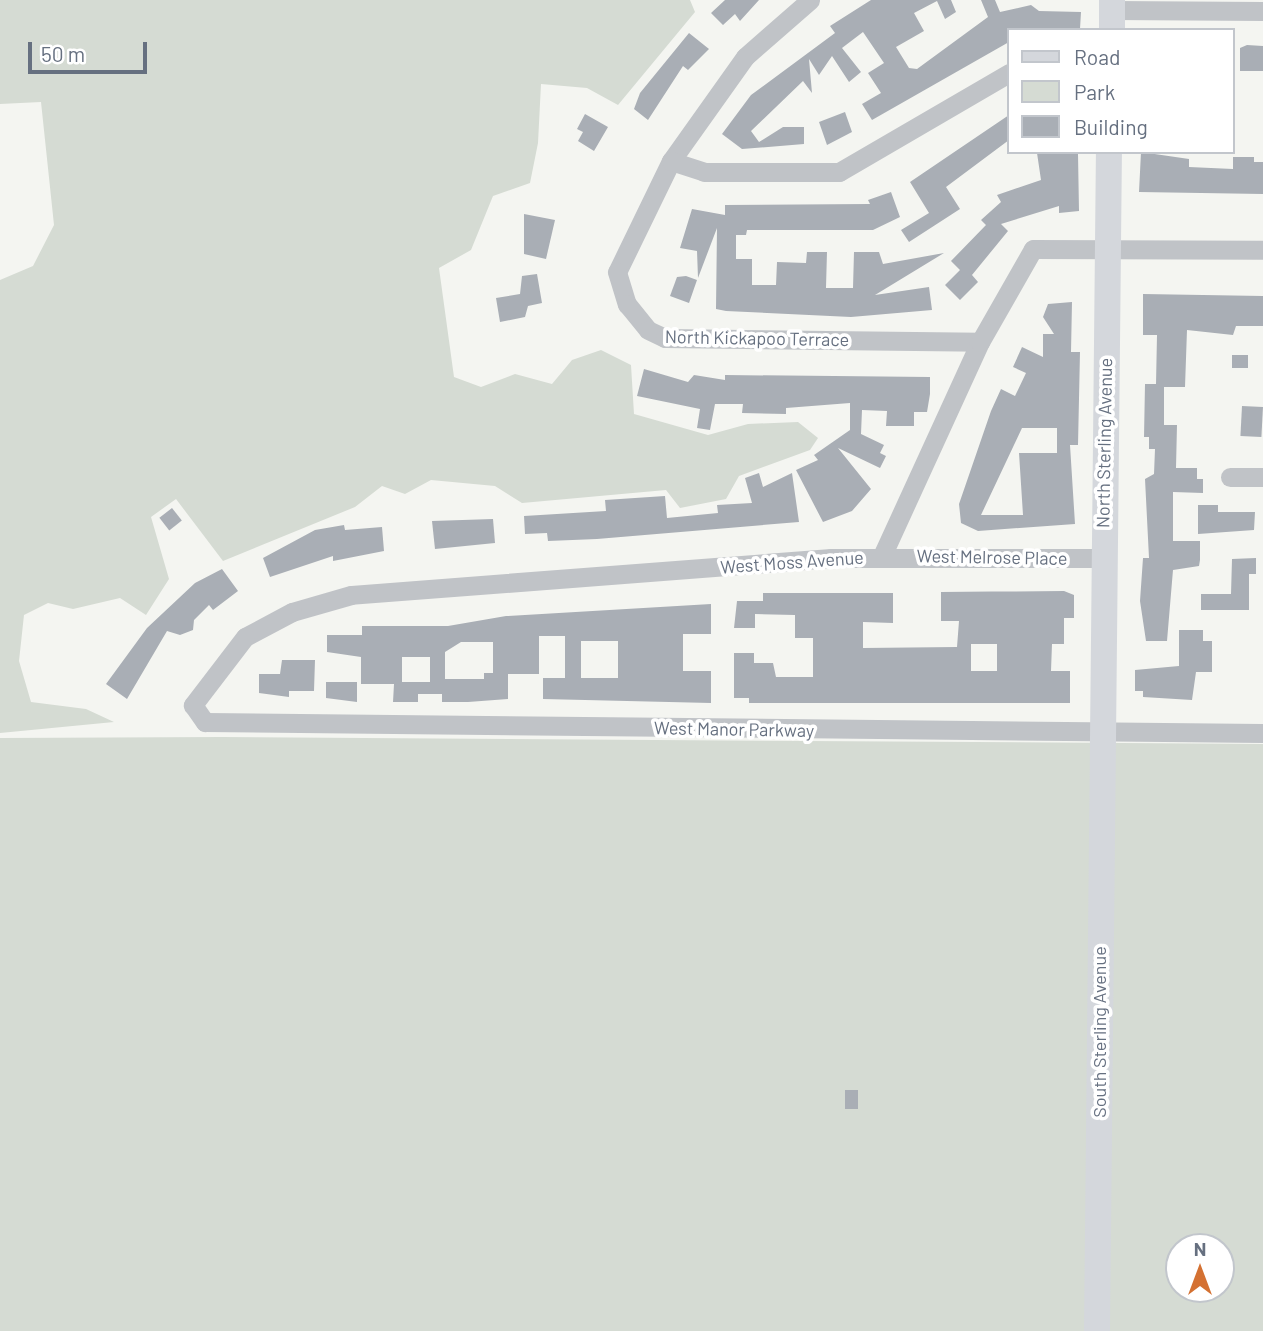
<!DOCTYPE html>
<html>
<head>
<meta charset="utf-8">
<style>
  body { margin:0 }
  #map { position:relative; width:1263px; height:1331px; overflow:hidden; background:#f4f5f1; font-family:Barlow,sans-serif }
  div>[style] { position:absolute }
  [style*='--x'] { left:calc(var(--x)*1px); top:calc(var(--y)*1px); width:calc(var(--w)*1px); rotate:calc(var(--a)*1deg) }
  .green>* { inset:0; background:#d5dbd3 }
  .building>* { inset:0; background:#a9aeb5; transform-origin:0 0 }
  .street>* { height:19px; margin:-9.5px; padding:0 9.5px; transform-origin:9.5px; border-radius:9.5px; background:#c0c3c7 }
  .secondary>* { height:26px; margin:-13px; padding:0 13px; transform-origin:13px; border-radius:13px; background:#d4d7dc }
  span { translate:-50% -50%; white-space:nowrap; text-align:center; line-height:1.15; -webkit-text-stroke:7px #fff; paint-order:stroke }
  .street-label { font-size:18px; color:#667080 }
  .legend { position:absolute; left:1007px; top:28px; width:228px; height:126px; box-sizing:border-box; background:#fff; border:2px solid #c2c6cc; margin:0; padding:9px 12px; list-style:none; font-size:21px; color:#667080 }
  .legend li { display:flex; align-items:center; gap:14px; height:35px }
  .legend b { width:35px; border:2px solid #c2c6cc }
  .north { position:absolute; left:1165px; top:1233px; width:70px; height:70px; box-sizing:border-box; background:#fff; border:2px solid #c2c6cc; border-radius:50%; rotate:0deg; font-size:19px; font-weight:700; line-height:28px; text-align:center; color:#667080 }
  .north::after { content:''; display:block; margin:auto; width:24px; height:32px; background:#d47132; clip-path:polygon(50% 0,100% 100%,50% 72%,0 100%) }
  .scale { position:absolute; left:28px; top:42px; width:119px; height:32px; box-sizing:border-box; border:4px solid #667080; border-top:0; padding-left:9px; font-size:21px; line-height:24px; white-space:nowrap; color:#667080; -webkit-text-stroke:5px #fff; paint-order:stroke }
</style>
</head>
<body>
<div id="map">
  <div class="green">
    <div style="clip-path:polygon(0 0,690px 0,695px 12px,618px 105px,587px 88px,541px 84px,538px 143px,530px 183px,493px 196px,471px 250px,439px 268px,454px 377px,481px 387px,515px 374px,552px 384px,572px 360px,601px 350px,631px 365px,634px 414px,708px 435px,748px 424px,798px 422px,818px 438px,810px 450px,739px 476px,726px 499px,680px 508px,666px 490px,522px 503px,495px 486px,431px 480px,405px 494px,382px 486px,355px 507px,223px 561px,176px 499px,151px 517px,169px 579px,146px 615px,120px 598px,73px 609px,48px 603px,24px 615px,19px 661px,31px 702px,86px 709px,114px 722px,0 733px,0 280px,33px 266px,54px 225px,41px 102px,0 104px)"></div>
    <div style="clip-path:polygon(evenodd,222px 737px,1263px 744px,1263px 1331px,0 1331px,0 738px,222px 737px,1179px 1247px,1221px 1247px,1221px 1289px,1179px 1289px,1179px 1247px)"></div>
  </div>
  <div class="building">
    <div style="clip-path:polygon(725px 0,759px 0,740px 21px,735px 14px,723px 25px,711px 13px)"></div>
    <div style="clip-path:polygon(871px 0,951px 0,956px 12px,945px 19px,937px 1px,914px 13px,924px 31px,896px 47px,909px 68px,917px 69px,988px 17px,981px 0,995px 0,1000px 12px,1031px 5px,1039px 11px,1081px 12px,1080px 29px,1007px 30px,1009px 42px,872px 120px,862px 104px,881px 93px,868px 73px,884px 63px,863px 32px,842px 48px,861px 72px,849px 82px,832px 56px,819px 75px,809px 59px,812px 93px,803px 81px,751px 131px,759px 142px,783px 127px,804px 127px,804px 144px,742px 149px,722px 134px,751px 95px,835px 33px,830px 26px)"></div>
    <div style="clip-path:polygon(689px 33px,709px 49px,688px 70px,683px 66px,648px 120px,634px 109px,640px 93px)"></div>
    <div style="clip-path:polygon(1247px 45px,1263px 46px,1263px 71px,1240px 71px,1240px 48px)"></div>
    <div style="clip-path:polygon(845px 112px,852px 132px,827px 145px,819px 122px)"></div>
    <div style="clip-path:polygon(585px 114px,608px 127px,594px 151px,578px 141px,583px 132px,577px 129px)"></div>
    <div style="clip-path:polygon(1009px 115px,1009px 140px,946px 187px,960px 209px,909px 242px,901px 230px,929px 213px,910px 182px)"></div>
    <div style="clip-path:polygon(1141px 152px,1189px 159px,1189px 167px,1233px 169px,1233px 157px,1254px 157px,1254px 162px,1263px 162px,1263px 194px,1139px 192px)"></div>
    <div style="clip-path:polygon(1037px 153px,1078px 154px,1079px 211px,1059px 213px,1059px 206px,1001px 224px,1008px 231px,972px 275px,978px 282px,960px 300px,945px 285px,960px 270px,951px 261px,986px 225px,981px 220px,1001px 202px,997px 195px,1041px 180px)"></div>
    <div style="clip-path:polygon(891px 192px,900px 217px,873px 230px,747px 230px,746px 235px,736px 235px,736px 259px,752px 259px,752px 285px,776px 285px,777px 262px,806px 263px,807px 252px,827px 252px,826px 288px,853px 288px,854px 252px,879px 252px,883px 264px,944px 253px,875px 295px,929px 287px,932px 310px,851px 317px,726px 311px,716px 309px,717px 228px,698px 278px,697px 251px,680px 248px,692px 209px,725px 215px,725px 205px,870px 204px,868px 200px)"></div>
    <div style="clip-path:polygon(524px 214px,555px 220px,546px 259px,524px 254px)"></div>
    <div style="clip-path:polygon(537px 274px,542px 303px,528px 306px,525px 317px,500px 322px,496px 298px,520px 294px,522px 276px)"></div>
    <div style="clip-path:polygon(686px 276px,697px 280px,689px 303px,670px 296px,677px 277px)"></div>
    <div style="clip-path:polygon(1143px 294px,1263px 296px,1263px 326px,1236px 326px,1233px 335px,1187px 330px,1185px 387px,1164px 387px,1164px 425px,1177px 425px,1176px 468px,1197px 468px,1197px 479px,1203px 479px,1203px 493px,1173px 492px,1173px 541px,1200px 541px,1200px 560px,1199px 566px,1173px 570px,1167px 641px,1146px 641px,1140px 601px,1143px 558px,1149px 558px,1145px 479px,1154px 474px,1155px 449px,1149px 449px,1149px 437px,1144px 437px,1145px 384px,1156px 384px,1157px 335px,1143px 335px)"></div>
    <div style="clip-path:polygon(evenodd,1072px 302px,1071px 352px,1080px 352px,1078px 445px,1070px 445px,1075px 524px,978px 531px,961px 523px,959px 504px,991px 411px,1001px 389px,1015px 396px,1026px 373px,1013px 367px,1022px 347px,1043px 357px,1043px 334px,1054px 334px,1043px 317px,1048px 304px,1072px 302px,1022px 428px,1057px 428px,1057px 453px,1019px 453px,1023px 515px,981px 515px,1022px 428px)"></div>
    <div style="left:1232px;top:355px;width:16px;height:13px"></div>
    <div style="clip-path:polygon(644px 369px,688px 382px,694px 375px,725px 380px,725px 375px,930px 377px,930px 394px,927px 412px,914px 412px,914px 426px,886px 426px,887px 411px,862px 410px,861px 434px,884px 445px,880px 453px,886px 456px,880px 468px,838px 448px,871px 489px,852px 511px,823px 522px,796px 470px,818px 460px,814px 455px,850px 430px,850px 403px,786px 408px,786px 414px,742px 413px,743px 404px,715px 404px,710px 430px,697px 428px,700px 409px,637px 396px)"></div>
    <div style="left:1242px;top:406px;width:21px;height:30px;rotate:3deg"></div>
    <div style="clip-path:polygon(759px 473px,763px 487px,792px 473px,799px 522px,597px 539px,548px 541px,547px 533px,525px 534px,524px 516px,606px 511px,605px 500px,665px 496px,667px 518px,718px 513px,717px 505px,752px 503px,745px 478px)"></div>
    <div style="clip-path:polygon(1198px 505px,1218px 505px,1218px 512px,1255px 512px,1254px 530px,1198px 534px)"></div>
    <div style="left:172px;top:508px;width:16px;height:16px;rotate:52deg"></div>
    <div style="clip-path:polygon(493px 519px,495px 543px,435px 549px,432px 521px)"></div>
    <div style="clip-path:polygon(344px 525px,345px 530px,382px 527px,384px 551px,333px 561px,333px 556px,270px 577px,263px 558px,315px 530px)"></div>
    <div style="clip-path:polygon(1256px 558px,1256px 574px,1249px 574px,1249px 610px,1201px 610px,1201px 594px,1231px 594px,1232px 559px)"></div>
    <div style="clip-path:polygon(222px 569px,238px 591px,213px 610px,209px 605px,194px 620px,193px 630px,180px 635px,167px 631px,127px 699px,106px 684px,147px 628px,195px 583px)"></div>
    <div style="clip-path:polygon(evenodd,1064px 591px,1074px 595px,1074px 618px,1064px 618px,1064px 644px,1052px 644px,1051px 671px,1070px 671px,1070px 703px,749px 703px,749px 698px,734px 698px,734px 653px,754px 653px,754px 663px,773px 663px,776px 677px,813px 677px,813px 638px,795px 638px,795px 615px,755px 614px,755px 628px,734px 628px,737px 601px,763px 601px,763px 593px,893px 593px,893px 623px,863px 622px,863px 648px,957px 647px,959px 621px,941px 621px,941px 592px,1064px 591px,971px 644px,997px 644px,997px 671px,971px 671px,971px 644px)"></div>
    <div style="clip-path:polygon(evenodd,711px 604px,711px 634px,683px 634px,683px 671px,711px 671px,711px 703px,543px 699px,543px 678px,565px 678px,565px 636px,539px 636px,539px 674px,508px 674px,508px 699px,468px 702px,442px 702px,442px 694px,418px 694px,418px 702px,393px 702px,394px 684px,361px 684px,361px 657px,327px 652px,327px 635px,362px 635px,362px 626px,448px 626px,506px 616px,711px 604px,581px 641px,618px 641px,618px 678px,581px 678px,581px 641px,711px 604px,461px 642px,493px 642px,493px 673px,484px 673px,484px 679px,445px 679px,445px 652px,461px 642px,711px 604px,402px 657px,430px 657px,430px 682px,402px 682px,402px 657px)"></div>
    <div style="clip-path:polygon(1179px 630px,1203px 630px,1203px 641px,1212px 641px,1212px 672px,1196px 672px,1192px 700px,1143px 697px,1143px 691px,1135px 691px,1135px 670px,1179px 666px)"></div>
    <div style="clip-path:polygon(282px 660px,315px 660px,314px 691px,289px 691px,289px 697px,259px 693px,259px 674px,280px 674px)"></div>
    <div style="clip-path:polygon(326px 682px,357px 682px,357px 702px,326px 698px)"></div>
    <div style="left:858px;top:1090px;width:19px;height:13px;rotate:90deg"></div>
  </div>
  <div class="street">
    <div style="--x:810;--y:0;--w:86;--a:138.8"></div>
    <div style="--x:745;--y:57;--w:128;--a:125.4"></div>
    <div style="--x:671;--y:161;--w:123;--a:115.9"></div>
    <div style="--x:617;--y:272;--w:34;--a:73"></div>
    <div style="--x:627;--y:304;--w:33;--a:51"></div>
    <div style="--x:648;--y:330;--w:19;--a:25"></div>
    <div style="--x:665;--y:338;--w:315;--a:0.7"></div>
    <div style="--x:1112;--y:10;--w:151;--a:0.4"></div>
    <div style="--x:671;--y:161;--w:35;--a:18"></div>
    <div style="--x:704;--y:172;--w:135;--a:0"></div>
    <div style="--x:839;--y:172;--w:197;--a:-30.2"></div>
    <div style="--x:1230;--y:477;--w:33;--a:0"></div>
    <div style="--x:882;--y:556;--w:235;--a:-65.4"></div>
    <div style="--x:980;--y:342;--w:107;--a:-60.3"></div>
    <div style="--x:1033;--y:249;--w:230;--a:0.2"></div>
    <div style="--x:1102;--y:558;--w:271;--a:180"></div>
    <div style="--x:831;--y:558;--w:481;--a:175.6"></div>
    <div style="--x:351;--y:595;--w:61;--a:163.9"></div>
    <div style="--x:292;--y:612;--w:53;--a:152"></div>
    <div style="--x:245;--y:637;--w:86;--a:127.4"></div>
    <div style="--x:193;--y:705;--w:21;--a:55"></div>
    <div style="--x:205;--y:722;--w:1058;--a:0.6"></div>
  </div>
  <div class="secondary">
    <div style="--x:1112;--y:30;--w:30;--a:-90"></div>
    <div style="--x:1097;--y:1331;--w:1179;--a:-89.42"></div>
  </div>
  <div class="street-label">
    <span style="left:757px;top:338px;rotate:1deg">North Kickapoo Terrace</span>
    <span style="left:1104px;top:443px;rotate:-89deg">North Sterling Avenue</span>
    <span style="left:992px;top:557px;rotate:1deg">West Melrose Place</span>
    <span style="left:792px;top:562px;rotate:-4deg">West Moss Avenue</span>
    <span style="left:734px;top:729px;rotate:1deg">West Manor Parkway</span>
    <span style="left:1099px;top:1032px;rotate:-90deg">South Sterling Avenue</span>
  </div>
  <ul class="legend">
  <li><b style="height:9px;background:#d4d7dc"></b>Road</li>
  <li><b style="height:19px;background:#d5dbd3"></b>Park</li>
  <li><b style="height:19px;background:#a9aeb5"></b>Building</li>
  </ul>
  <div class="north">N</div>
  <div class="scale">50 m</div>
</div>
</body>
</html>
